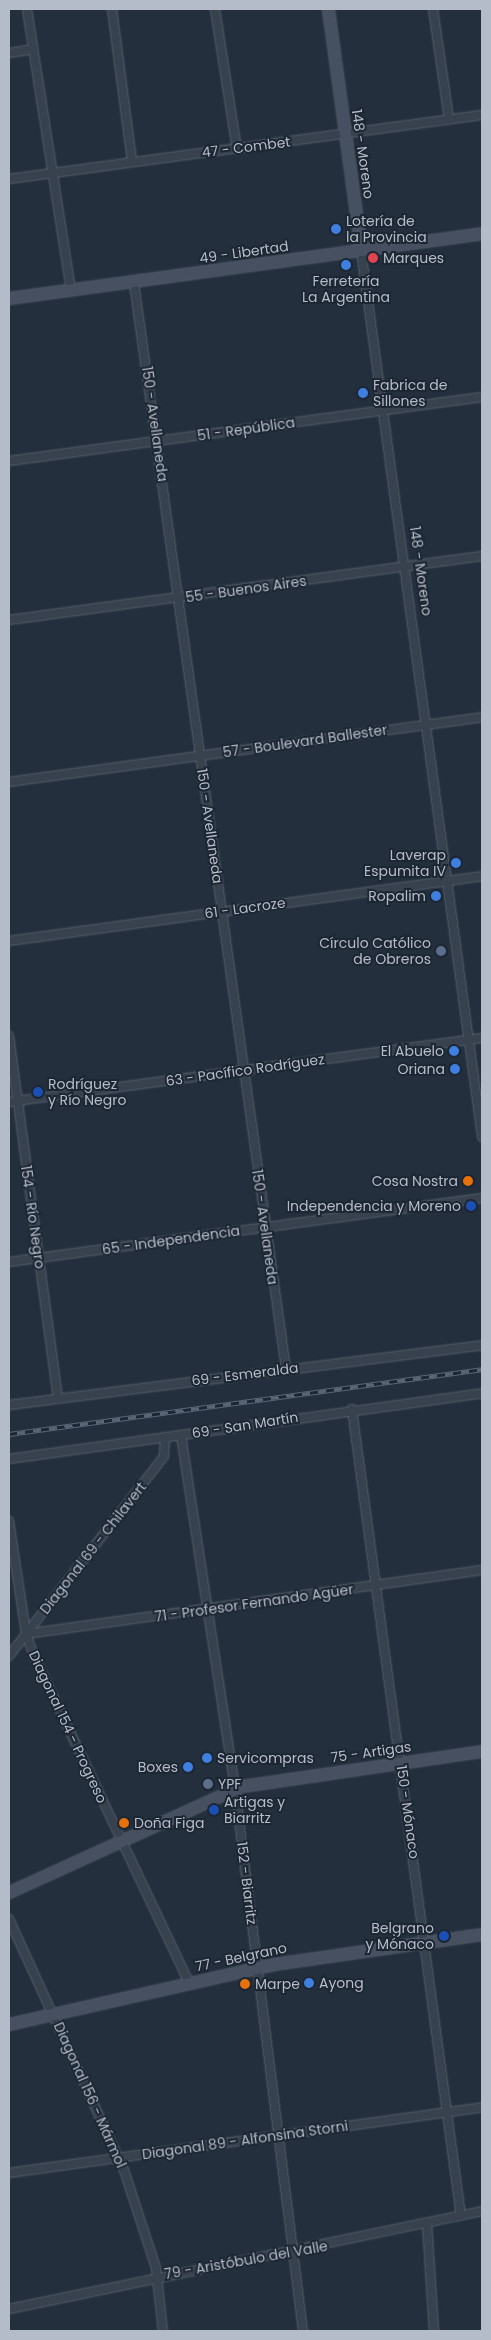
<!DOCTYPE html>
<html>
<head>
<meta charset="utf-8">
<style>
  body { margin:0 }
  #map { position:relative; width:491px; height:2340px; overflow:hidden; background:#242f3e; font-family:Poppins,sans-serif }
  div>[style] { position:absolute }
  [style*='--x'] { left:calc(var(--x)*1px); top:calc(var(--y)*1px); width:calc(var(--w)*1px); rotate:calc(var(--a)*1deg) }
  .roads { filter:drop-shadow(0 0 1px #565f6c) drop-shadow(0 0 1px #565f6c) }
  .street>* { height:8px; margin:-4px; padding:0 4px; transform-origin:4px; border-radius:4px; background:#38414e }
  .secondary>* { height:11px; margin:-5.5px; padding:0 5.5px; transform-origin:5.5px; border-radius:5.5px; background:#465061 }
  .rail>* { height:4.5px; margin-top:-2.25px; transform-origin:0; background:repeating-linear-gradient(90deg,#1d2633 0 8px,#5a6575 0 16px); box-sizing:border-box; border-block:1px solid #5a6575 }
  .dots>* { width:14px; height:14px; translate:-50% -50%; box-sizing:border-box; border:2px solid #1d2633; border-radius:50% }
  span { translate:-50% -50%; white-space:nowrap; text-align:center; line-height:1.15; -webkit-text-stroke:4px #1d2633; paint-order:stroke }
  .street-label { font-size:14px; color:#b4bcc9 }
  .poi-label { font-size:14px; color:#b4bcc9 }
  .left { translate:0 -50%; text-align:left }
  .right { translate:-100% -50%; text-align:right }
  .frame { position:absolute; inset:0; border:10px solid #b4bcc9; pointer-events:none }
</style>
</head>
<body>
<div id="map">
  <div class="roads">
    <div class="street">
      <div style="--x:27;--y:9;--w:284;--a:81.1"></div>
      <div style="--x:112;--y:9;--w:153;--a:82.5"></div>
      <div style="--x:215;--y:9;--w:142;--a:81.1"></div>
      <div style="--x:433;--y:9;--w:111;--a:81.7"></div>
      <div style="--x:9;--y:53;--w:24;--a:-9"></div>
      <div style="--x:9;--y:179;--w:477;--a:-7.7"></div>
      <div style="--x:361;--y:250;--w:895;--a:82.23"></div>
      <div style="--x:134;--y:283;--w:1096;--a:82.03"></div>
      <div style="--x:9;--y:461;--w:477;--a:-7.7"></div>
      <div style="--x:9;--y:620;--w:477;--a:-7.7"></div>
      <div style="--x:9;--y:782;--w:477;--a:-7.8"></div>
      <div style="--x:9;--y:941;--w:477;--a:-7.8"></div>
      <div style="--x:9;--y:1036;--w:365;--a:82.3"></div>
      <div style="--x:9;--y:1102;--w:477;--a:-7.7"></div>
      <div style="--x:9;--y:1262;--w:477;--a:-7.7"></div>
      <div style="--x:9;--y:1405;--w:477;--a:-7.2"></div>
      <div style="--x:352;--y:1409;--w:814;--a:82.31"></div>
      <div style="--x:181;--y:1435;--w:357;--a:81.3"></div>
      <div style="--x:235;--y:1788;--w:547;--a:82.86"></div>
      <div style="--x:9;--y:1459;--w:478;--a:-7.9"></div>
      <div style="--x:9;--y:1521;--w:114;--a:81.4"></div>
      <div style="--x:26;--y:1634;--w:23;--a:70"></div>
      <div style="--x:34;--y:1656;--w:362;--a:64.6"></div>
      <div style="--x:26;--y:1634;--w:460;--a:-8"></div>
      <div style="--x:9;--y:1656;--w:253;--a:-52.2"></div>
      <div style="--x:164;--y:1456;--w:19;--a:-87"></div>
      <div style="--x:9;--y:1919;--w:276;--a:65.4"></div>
      <div style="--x:124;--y:2170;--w:103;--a:71.9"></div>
      <div style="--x:156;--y:2268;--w:63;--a:83.7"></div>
      <div style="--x:9;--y:2173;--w:478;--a:-7.9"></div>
      <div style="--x:427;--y:2223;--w:108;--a:86.3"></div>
      <div style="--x:9;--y:2309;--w:483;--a:-11.7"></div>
    </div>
    <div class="secondary">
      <div style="--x:328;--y:9;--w:243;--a:82.2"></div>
      <div style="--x:9;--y:298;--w:477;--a:-7.8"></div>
      <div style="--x:9;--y:1892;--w:256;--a:-24.5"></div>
      <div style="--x:242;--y:1786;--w:243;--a:-8.3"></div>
      <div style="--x:9;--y:2024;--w:272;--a:-12.8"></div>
      <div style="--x:274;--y:1964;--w:210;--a:-8.2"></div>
    </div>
  </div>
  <div class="rail">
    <div style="--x:9;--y:1434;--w:477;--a:-7.8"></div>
  </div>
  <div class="dots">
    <div style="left:336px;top:229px;background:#3f7fe0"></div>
    <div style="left:373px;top:258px;background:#e0444e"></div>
    <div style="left:346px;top:265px;background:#3f7fe0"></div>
    <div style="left:363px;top:393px;background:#3f7fe0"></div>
    <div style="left:456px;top:863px;background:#3f7fe0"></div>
    <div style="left:436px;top:896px;background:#3f7fe0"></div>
    <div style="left:441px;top:951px;background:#5c6f8a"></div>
    <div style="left:454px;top:1051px;background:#3f7fe0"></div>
    <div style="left:455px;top:1069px;background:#3f7fe0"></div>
    <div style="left:38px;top:1092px;background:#1a4fb4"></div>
    <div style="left:468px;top:1181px;background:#e8710a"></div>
    <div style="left:471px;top:1206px;background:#1a4fb4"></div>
    <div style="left:207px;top:1758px;background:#3f7fe0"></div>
    <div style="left:188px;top:1767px;background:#3f7fe0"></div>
    <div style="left:208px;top:1784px;background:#5c6f8a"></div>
    <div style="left:214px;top:1810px;background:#1a4fb4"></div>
    <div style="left:124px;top:1823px;background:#e8710a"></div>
    <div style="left:444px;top:1936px;background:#1a4fb4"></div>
    <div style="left:309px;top:1983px;background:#3f7fe0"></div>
    <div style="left:245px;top:1984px;background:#e8710a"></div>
  </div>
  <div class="street-label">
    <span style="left:246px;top:147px;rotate:-7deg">47 - Combet</span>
    <span style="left:363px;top:154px;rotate:82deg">148 - Moreno</span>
    <span style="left:244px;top:252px;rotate:-8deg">49 - Libertad</span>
    <span style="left:155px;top:424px;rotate:82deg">150 - Avellaneda</span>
    <span style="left:246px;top:429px;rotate:-8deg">51 - República</span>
    <span style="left:421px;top:571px;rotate:82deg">148 - Moreno</span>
    <span style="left:246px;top:589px;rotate:-8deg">55 - Buenos Aires</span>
    <span style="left:305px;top:741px;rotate:-8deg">57 - Boulevard Ballester</span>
    <span style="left:210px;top:826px;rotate:82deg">150 - Avellaneda</span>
    <span style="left:245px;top:908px;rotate:-8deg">61 - Lacroze</span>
    <span style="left:245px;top:1070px;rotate:-8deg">63 - Pacífico Rodríguez</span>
    <span style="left:33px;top:1217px;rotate:82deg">154 - Río Negro</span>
    <span style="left:265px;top:1227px;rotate:82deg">150 - Avellaneda</span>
    <span style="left:171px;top:1240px;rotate:-8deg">65 - Independencia</span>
    <span style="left:245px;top:1374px;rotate:-7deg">69 - Esmeralda</span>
    <span style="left:245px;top:1425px;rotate:-9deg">69 - San Martín</span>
    <span style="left:93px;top:1548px;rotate:-52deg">Diagonal 69 - Chilavert</span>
    <span style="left:254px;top:1603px;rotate:-8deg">71 - Profesor Fernando Agüer</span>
    <span style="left:68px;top:1727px;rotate:65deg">Diagonal 154 - Progreso</span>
    <span style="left:371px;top:1752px;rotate:-8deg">75 - Artigas</span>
    <span style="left:408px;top:1812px;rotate:82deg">150 - Mónaco</span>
    <span style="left:247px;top:1883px;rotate:83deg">152 - Biarritz</span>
    <span style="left:241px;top:1957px;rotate:-12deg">77 - Belgrano</span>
    <span style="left:90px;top:2095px;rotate:66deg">Diagonal 156 - Mármol</span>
    <span style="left:245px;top:2140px;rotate:-8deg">Diagonal 89 - Alfonsina Storni</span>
    <span style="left:246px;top:2260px;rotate:-10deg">79 - Aristóbulo del Valle</span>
  </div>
  <div class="poi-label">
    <span class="left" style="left:346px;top:229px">Lotería de<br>la Provincia</span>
    <span class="left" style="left:383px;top:258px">Marques</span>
    <span style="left:346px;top:289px">Ferretería<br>La Argentina</span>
    <span class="left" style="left:373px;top:393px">Fabrica de<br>Sillones</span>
    <span class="right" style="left:446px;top:863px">Laverap<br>Espumita IV</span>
    <span class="right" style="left:426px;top:896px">Ropalim</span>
    <span class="right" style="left:431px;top:951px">Círculo Católico<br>de Obreros</span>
    <span class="right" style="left:444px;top:1051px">El Abuelo</span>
    <span class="right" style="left:445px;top:1069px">Oriana</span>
    <span class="left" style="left:48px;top:1092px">Rodríguez<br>y Río Negro</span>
    <span class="right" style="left:458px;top:1181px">Cosa Nostra</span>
    <span class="right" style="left:461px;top:1206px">Independencia y Moreno</span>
    <span class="left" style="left:217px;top:1758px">Servicompras</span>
    <span class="right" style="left:178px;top:1767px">Boxes</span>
    <span class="left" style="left:218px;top:1784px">YPF</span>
    <span class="left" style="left:224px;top:1810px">Artigas y<br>Biarritz</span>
    <span class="left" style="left:134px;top:1823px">Doña Figa</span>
    <span class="right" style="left:434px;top:1936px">Belgrano<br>y Mónaco</span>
    <span class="left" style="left:319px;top:1983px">Ayong</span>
    <span class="left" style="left:255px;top:1984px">Marpe</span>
  </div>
  <div class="frame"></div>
</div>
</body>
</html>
